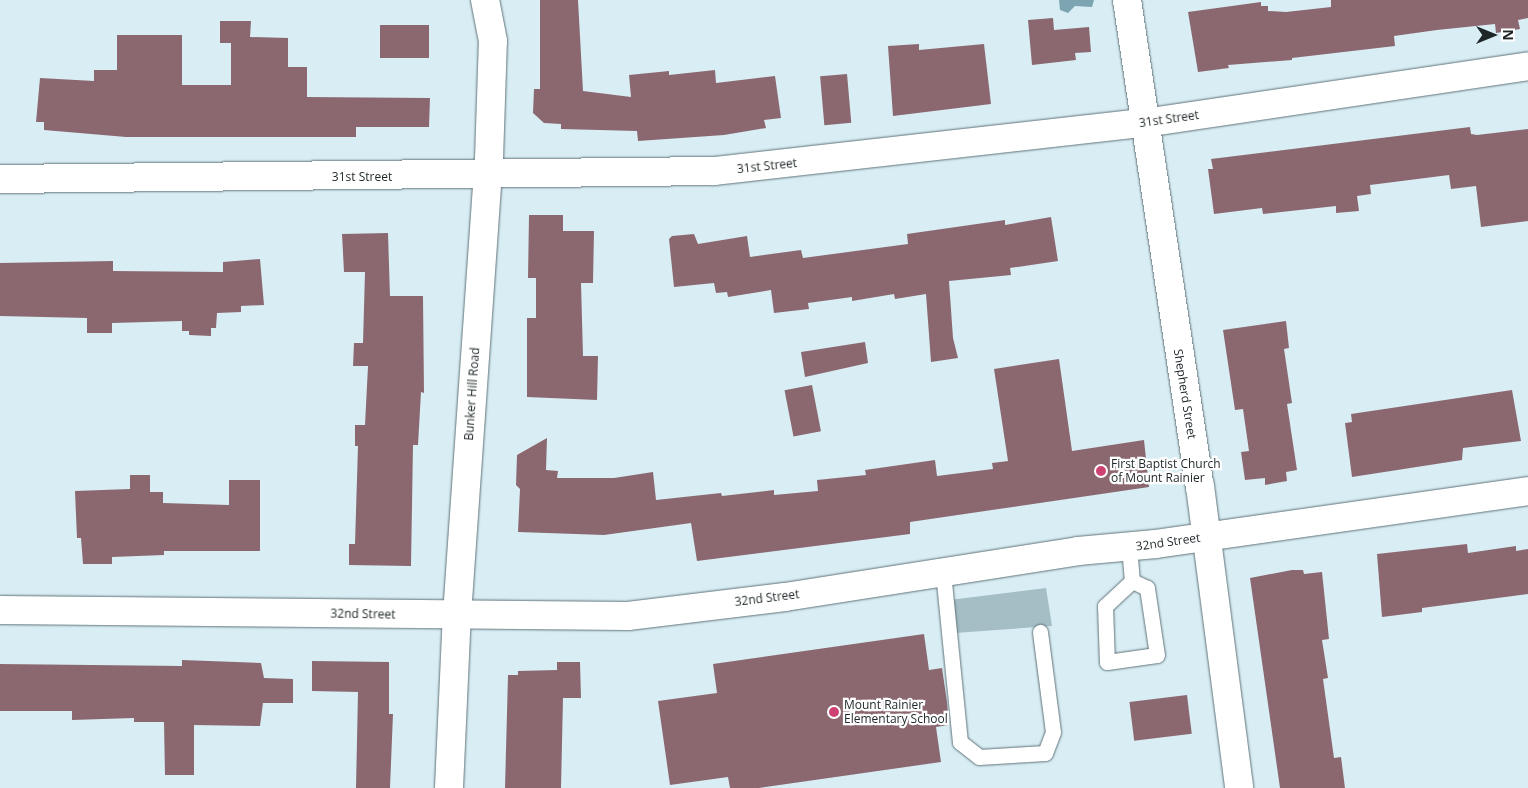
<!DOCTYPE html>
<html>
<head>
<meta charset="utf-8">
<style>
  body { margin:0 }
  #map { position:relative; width:1528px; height:788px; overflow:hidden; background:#d8eef4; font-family:"Open Sans",sans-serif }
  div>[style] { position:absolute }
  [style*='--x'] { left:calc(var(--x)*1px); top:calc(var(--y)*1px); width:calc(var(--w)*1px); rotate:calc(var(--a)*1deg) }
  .green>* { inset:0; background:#a5bec6 }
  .water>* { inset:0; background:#7da5b1 }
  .building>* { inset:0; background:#8b6870; transform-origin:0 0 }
  .roads { filter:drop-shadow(0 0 1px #607379) drop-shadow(0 0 1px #607379) }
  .lane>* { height:15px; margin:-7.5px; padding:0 7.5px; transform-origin:7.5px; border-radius:7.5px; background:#fff }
  .street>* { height:28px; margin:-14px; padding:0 14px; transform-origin:14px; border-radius:14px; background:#fff }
  .dots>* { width:14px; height:14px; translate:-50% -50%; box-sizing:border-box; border:2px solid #fff; border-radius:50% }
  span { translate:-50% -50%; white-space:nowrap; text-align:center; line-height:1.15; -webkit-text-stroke:4.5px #fff; paint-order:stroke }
  .street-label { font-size:12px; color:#1e2628 }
  .poi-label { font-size:12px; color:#1e2628 }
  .left { translate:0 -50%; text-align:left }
  .north { position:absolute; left:1468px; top:10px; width:50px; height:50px; -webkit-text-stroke:4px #fff; paint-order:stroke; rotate:90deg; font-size:14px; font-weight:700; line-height:20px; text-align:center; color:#1e2628 }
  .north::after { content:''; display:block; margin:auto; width:18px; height:22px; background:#1e2628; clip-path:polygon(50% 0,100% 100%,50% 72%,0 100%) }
</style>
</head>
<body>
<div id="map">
  <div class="green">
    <div style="clip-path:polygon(1046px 588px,1052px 626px,955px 633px,949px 600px)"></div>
  </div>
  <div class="water">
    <div style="clip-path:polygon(1059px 0,1094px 0,1092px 7px,1075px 6px,1068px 13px,1060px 10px)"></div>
  </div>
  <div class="building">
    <div style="clip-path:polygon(540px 0,578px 0,583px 91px,631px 97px,629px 75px,669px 71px,669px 75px,715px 70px,716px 83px,775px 76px,781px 118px,764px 120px,766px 128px,724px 135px,638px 141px,637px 131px,561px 129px,561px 124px,544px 123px,533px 113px,534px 89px,540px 89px)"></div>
    <div style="clip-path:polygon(1331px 0,1528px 0,1528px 18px,1518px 20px,1520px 29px,1496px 33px,1495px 24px,1437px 30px,1394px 36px,1395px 46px,1292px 58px,1292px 60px,1228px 65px,1229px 68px,1198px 72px,1188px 12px,1261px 2px,1261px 6px,1268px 6px,1268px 11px,1286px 12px,1331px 7px)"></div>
    <div style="clip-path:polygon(1053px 18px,1054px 30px,1089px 27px,1091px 52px,1075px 53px,1076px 60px,1032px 65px,1028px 20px)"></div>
    <div style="clip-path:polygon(220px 21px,251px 21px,250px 37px,288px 38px,288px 67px,307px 67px,307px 97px,430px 98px,429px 127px,356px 127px,356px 137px,126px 137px,44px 130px,44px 122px,36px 122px,40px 78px,94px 81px,94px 70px,117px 70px,117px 35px,182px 35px,182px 85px,231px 85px,231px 43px,220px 43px)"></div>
    <div style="left:429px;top:25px;width:33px;height:49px;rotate:90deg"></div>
    <div style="clip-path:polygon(919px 44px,919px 50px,984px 44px,991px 104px,893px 116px,888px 46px)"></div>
    <div style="left:847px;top:74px;width:49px;height:27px;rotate:85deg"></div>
    <div style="clip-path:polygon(1470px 127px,1471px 134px,1477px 135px,1528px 129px,1528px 221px,1481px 227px,1476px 186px,1451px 189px,1449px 175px,1370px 185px,1371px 194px,1357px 196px,1359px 211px,1336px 213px,1336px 206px,1263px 214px,1262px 208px,1214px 214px,1208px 169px,1213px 169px,1211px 159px)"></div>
    <div style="clip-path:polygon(529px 215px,563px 215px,563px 231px,594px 231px,593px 283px,581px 283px,583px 356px,598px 356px,597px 400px,527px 397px,527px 318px,536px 318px,536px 278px,528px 278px)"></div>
    <div style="clip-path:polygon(1051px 217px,1058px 261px,1010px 268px,1011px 275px,949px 281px,953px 338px,958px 358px,931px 362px,926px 294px,895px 299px,894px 294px,852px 301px,852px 297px,808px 303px,809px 309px,774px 313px,771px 290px,728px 297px,727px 292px,716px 293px,714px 283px,674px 287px,669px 239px,672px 236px,694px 234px,698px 244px,747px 236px,750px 257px,801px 250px,803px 258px,908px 244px,907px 234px,1005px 220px,1005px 225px)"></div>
    <div style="clip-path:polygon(388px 233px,390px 296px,423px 296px,424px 393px,421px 392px,418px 445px,413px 445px,411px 566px,349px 565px,349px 544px,355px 544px,358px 446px,355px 446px,355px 425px,365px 425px,368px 366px,353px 366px,354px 343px,363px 343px,365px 272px,344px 272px,342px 234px)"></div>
    <div style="clip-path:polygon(260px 259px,264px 305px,241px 306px,241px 312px,217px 313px,216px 328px,211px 328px,211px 336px,189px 335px,189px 331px,182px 331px,182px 321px,112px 323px,112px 333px,87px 333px,87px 318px,0 316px,0 263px,113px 261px,113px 271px,223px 272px,223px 262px)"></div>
    <div style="clip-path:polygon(1286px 321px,1289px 348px,1284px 349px,1292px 403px,1287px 404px,1297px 470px,1286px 472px,1287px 481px,1265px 485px,1265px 478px,1245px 480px,1241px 452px,1249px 451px,1243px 409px,1235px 410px,1223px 330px)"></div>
    <div style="clip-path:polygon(865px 342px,868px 363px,805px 377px,801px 352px)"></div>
    <div style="clip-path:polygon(1059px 359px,1072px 451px,1144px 440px,1149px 487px,910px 522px,910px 534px,697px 561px,691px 523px,604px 535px,518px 532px,520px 489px,516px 485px,517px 455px,547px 438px,546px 470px,558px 471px,557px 478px,614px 478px,653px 472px,656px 500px,721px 493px,722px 496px,774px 490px,774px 495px,818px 491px,817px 480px,866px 475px,865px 470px,935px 460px,937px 476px,993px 469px,992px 463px,1008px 461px,994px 369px)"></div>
    <div style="left:812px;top:385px;width:47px;height:28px;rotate:79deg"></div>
    <div style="clip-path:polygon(1512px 390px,1521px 441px,1463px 448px,1462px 460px,1352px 477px,1345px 423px,1352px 422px,1351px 414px)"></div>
    <div style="clip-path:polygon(130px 475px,150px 475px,150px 492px,163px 492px,163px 503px,229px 505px,229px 480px,260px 480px,260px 551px,164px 551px,164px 555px,112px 557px,112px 564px,83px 564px,81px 538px,77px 538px,75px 491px,130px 489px)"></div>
    <div style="clip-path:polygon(1467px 544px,1468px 553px,1516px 546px,1516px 551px,1528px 549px,1528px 594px,1422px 608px,1422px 612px,1382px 617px,1377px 554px)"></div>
    <div style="clip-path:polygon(1292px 570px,1303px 570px,1304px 574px,1322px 572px,1329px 639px,1322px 640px,1328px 678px,1323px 679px,1334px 758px,1341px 757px,1345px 788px,1280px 788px,1250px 578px)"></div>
    <div style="clip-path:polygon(924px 634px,929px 670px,942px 668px,947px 702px,949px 725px,936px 727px,941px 762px,759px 788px,730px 788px,728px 777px,670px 785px,658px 701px,717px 693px,713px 664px)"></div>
    <div style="clip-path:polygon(182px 660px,261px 663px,264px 678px,293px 679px,293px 703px,263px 703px,260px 726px,194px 725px,194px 775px,165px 775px,164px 722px,134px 722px,134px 718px,72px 720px,72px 711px,0 711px,0 664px,182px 666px)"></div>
    <div style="clip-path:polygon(312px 661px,389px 662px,389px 714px,393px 714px,390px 788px,356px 788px,358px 692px,312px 691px)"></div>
    <div style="clip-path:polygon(557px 662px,580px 662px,581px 698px,563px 698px,561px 788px,505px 788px,508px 675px,518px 675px,518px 671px,557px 670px)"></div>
    <div style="left:1187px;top:695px;width:39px;height:58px;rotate:83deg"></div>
  </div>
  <div class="roads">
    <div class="lane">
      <div style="--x:1129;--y:547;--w:34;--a:85"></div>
      <div style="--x:1132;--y:581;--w:37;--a:137"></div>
      <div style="--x:1105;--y:606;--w:56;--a:88"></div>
      <div style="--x:1107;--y:662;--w:50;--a:-8"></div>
      <div style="--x:1157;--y:655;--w:68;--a:-98.5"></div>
      <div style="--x:1147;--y:588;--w:17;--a:-155"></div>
      <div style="--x:943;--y:572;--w:171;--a:84.3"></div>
      <div style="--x:960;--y:742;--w:24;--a:38"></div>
      <div style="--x:979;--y:757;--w:66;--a:-3.5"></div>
      <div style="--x:1045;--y:753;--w:22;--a:-69"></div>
      <div style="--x:1053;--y:732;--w:101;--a:-97.4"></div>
    </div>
    <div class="street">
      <div style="--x:1127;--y:0;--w:491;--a:81.5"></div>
      <div style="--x:1200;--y:486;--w:305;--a:82.6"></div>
      <div style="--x:0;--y:179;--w:714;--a:-0.64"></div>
      <div style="--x:714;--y:171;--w:433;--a:-6.4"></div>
      <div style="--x:1144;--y:123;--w:388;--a:-8.4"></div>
      <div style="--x:0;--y:610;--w:628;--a:0.55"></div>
      <div style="--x:628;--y:616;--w:158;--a:-6.9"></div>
      <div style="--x:785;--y:597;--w:297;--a:-8.9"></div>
      <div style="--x:1078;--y:551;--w:78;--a:-5.1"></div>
      <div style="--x:1156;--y:544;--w:376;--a:-8.1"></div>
      <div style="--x:449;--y:788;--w:173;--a:-87.4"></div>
      <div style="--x:457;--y:615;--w:457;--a:-86"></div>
      <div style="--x:489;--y:159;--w:118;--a:-88.1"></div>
      <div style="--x:493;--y:41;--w:42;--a:-101"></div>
    </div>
  </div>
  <div class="dots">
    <div style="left:1101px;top:471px;background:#ce4273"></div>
    <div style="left:834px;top:712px;background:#ce4273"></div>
  </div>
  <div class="street-label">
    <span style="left:1169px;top:119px;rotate:-8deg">31st Street</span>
    <span style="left:767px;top:166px;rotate:-6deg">31st Street</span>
    <span style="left:362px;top:177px">31st Street</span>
    <span style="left:472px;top:394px;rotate:-86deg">Bunker Hill Road</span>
    <span style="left:1185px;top:394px;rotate:81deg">Shepherd Street</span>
    <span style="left:1168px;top:542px;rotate:-8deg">32nd Street</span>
    <span style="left:767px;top:598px;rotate:-7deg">32nd Street</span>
    <span style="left:363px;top:614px;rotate:1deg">32nd Street</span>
  </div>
  <div class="poi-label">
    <span class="left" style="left:1111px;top:471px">First Baptist Church<br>of Mount Rainier</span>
    <span class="left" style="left:844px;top:712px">Mount Rainier<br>Elementary School</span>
  </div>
  <div class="north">N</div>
</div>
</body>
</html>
